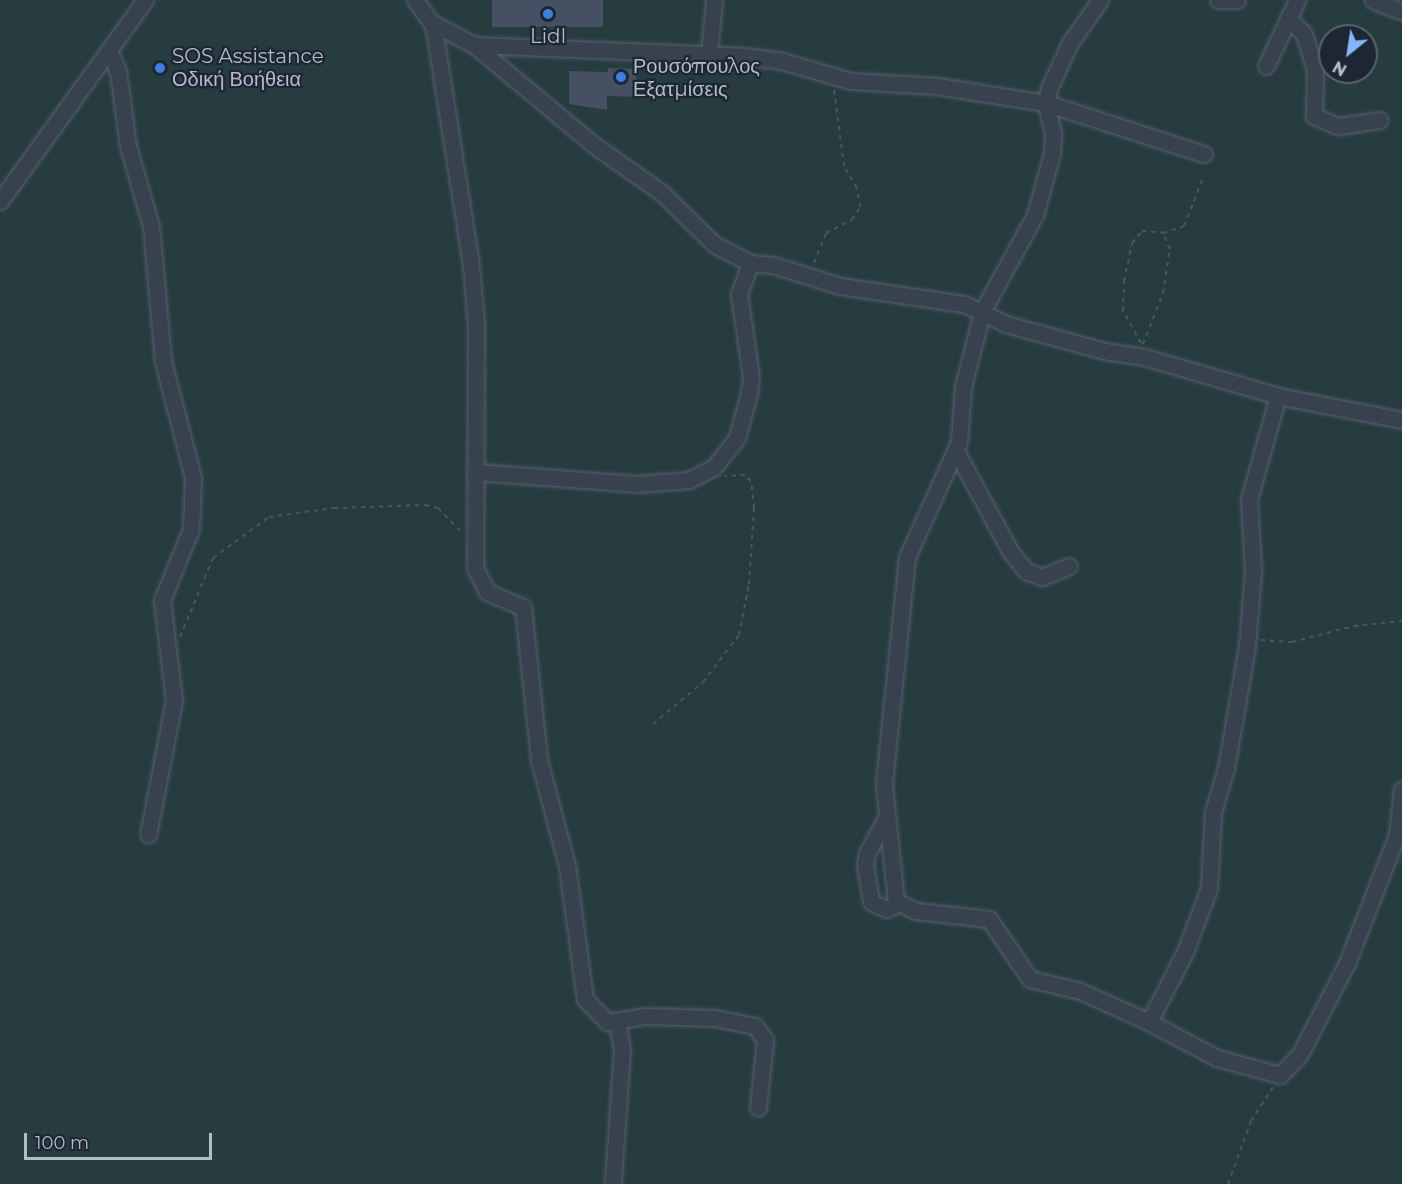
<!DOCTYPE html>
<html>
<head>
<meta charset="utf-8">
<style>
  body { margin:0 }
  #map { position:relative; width:1402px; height:1184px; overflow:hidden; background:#242f3e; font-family:Montserrat,sans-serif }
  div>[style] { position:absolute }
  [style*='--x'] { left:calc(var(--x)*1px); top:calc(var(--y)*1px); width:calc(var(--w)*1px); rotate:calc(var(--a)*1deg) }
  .green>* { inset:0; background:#263c3f }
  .building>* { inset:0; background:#455162; transform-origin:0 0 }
  .path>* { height:2px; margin-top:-1px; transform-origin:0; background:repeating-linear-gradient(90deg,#44595c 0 4.5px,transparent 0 9px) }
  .roads { filter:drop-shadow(0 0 2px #565f6c) drop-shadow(0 0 2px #565f6c) }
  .minor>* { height:15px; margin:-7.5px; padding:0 7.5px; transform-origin:7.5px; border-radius:7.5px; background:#38414e }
  .dots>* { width:16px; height:16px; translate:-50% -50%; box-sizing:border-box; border:3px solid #1d2633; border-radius:50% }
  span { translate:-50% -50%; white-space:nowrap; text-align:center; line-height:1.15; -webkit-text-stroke:4.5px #1d2633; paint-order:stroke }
  .poi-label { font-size:20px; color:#b4bcc9 }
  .left { translate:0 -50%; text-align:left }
  .north { position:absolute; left:1318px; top:24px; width:60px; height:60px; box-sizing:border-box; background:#1d2633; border:2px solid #59626f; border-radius:50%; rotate:210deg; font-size:16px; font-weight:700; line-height:24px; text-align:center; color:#b4bcc9 }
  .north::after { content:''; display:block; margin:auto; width:21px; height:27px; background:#8ab4f8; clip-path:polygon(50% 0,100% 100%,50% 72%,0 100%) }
  .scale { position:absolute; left:24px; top:1133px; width:188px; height:27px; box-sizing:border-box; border:3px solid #b4bcc9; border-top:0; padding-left:8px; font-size:18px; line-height:21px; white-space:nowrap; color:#b4bcc9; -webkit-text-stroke:4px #1d2633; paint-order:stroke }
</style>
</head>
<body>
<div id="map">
  <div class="green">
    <div style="clip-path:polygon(evenodd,0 0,1402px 0,1402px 1184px,0 1184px,0 0,1330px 36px,1366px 36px,1366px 72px,1330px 72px,1330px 36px)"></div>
  </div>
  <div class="building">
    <div style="left:492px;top:0;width:111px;height:27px"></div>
    <div style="clip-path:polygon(608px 68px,635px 69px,639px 97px,607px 96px,607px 110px,569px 104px,569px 71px,608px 72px)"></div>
  </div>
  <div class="path">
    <div style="--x:814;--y:263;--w:32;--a:-68"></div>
    <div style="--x:826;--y:233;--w:29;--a:-27"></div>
    <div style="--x:852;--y:220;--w:15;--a:-58"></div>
    <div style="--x:860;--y:207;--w:19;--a:-99"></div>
    <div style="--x:857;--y:188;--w:26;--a:-121"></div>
    <div style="--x:844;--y:166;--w:78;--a:-97.4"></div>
    <div style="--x:1141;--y:343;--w:37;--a:-119"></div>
    <div style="--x:1123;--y:311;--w:30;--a:-88"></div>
    <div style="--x:1124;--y:281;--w:39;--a:-78"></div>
    <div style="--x:1132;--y:243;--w:16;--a:-50"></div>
    <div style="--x:1142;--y:231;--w:21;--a:5"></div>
    <div style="--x:1163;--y:233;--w:22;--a:-18"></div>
    <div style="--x:1184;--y:226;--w:52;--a:-68.4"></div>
    <div style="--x:1143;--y:344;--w:55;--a:-68.6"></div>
    <div style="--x:1163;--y:293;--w:45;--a:-81"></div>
    <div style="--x:1170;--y:249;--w:17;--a:-114"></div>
    <div style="--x:180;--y:637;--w:86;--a:-67.3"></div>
    <div style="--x:213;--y:558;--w:69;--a:-36.2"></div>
    <div style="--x:269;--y:517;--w:66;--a:-7.9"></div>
    <div style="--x:334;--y:508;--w:91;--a:-1.9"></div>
    <div style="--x:425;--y:505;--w:13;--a:13"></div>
    <div style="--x:438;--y:508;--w:35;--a:46"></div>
    <div style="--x:1261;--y:640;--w:31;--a:4"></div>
    <div style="--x:1292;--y:642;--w:64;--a:-14.5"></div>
    <div style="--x:1354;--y:626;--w:48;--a:-5.9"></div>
    <div style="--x:653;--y:724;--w:65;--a:-40"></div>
    <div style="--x:703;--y:682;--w:59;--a:-52.5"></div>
    <div style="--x:739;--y:635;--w:52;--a:-78.9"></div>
    <div style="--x:749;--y:584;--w:76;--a:-86.2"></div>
    <div style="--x:754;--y:508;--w:27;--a:-96"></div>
    <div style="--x:751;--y:481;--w:8;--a:-135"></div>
    <div style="--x:745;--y:475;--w:20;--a:177"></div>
    <div style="--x:1228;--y:1184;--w:67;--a:-69.9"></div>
    <div style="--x:1251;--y:1121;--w:40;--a:-57.1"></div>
  </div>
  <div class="roads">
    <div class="minor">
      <div style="--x:415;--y:0;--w:29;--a:54"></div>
      <div style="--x:432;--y:23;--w:12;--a:76"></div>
      <div style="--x:435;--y:35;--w:234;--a:81.1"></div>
      <div style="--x:471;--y:266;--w:58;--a:85.1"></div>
      <div style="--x:476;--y:324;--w:244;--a:90.2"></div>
      <div style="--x:475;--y:568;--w:27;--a:63"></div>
      <div style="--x:487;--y:592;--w:39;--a:23"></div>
      <div style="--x:523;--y:607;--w:154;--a:84"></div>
      <div style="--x:539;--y:760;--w:110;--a:75.2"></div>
      <div style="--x:567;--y:866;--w:134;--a:82.3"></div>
      <div style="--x:585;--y:999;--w:32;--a:46"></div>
      <div style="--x:607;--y:1022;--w:38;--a:-9"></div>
      <div style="--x:645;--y:1016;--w:70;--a:1.6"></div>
      <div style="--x:715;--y:1018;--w:41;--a:11.3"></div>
      <div style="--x:755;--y:1026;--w:17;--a:54"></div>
      <div style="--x:765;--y:1040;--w:68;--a:95.9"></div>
      <div style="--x:1100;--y:0;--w:52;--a:124.9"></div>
      <div style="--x:1070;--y:43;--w:50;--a:115"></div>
      <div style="--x:1049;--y:88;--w:15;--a:101"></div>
      <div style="--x:1046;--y:103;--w:31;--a:77"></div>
      <div style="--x:1053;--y:133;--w:20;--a:93"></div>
      <div style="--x:1052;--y:153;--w:64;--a:105.3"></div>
      <div style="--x:1035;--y:215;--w:111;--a:118.7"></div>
      <div style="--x:982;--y:312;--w:77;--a:104.2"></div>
      <div style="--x:963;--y:387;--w:55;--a:94.2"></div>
      <div style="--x:959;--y:442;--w:126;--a:114.3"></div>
      <div style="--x:907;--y:557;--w:229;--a:95.8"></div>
      <div style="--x:884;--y:785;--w:117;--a:84.1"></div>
      <div style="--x:896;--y:901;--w:22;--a:27"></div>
      <div style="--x:916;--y:911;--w:73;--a:6.3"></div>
      <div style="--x:989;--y:919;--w:73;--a:55.7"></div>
      <div style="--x:1030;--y:979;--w:51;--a:13.5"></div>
      <div style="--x:1080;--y:991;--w:76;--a:24.2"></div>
      <div style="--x:1149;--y:1022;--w:77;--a:27.9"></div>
      <div style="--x:1217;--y:1058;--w:65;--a:15.1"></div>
      <div style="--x:1280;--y:1075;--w:29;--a:-46"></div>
      <div style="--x:1300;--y:1054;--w:102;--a:-62.7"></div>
      <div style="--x:1347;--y:963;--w:137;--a:-68.7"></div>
      <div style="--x:1397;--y:835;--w:46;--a:-83.8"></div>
      <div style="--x:1218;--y:0;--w:19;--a:0"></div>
      <div style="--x:1373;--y:0;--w:31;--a:22"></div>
      <div style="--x:1288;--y:18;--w:23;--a:45"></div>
      <div style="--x:1304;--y:34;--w:37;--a:73"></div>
      <div style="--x:1315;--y:69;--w:47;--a:91.2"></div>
      <div style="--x:1314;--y:116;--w:26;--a:23"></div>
      <div style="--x:1338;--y:126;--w:42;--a:-8.1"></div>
      <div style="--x:432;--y:23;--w:47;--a:27.6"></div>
      <div style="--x:474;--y:45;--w:269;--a:2.3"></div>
      <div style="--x:743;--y:56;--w:39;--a:7"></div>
      <div style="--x:782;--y:61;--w:72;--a:16.2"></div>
      <div style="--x:851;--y:81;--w:86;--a:3.3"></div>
      <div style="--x:937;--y:86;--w:110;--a:8.9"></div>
      <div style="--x:1046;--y:103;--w:166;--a:17.9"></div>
      <div style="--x:474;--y:45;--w:156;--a:39.8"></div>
      <div style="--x:594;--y:145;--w:83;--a:35.2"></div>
      <div style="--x:662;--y:193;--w:74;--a:44.5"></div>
      <div style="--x:715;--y:245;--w:39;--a:27"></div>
      <div style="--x:750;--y:263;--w:23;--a:5"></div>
      <div style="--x:773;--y:265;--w:70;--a:17.4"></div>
      <div style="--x:840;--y:286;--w:125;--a:8.3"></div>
      <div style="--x:964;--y:304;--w:47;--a:25.5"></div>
      <div style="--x:1006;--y:324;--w:102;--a:15.4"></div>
      <div style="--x:1104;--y:351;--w:40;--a:8.5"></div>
      <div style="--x:1144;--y:357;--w:140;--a:16.2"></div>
      <div style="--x:1278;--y:396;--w:126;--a:11"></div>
      <div style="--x:109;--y:51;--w:22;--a:66"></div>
      <div style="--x:118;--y:71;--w:76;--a:82.4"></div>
      <div style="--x:128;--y:146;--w:83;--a:74"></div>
      <div style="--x:151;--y:226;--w:136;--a:84.9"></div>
      <div style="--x:163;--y:361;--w:121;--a:75.6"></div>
      <div style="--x:193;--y:478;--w:51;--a:92.2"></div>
      <div style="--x:191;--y:529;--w:77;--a:112.2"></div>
      <div style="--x:162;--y:600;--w:101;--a:83.2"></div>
      <div style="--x:174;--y:700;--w:137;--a:100.9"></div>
      <div style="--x:709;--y:53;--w:53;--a:-84.6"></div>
      <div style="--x:1266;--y:66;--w:73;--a:-64.8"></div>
      <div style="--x:0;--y:201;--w:248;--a:-54.2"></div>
      <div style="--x:956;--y:451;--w:114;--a:61.6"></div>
      <div style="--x:1010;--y:551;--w:26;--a:51"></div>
      <div style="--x:1026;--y:571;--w:17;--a:21"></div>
      <div style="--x:1042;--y:577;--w:29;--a:-22"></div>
      <div style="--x:475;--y:472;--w:162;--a:4.2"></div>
      <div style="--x:637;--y:484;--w:52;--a:-4.4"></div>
      <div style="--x:689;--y:480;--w:28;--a:-27"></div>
      <div style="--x:714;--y:467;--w:37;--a:-52"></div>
      <div style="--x:737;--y:438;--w:47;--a:-75.1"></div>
      <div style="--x:749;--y:393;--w:16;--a:-83"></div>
      <div style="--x:751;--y:377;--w:84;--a:-98.2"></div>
      <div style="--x:739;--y:294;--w:33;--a:-70"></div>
      <div style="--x:887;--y:816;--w:42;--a:118.4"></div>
      <div style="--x:867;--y:853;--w:11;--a:100"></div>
      <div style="--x:865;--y:864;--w:38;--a:81"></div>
      <div style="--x:871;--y:902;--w:17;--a:25"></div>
      <div style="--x:886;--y:909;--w:14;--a:-25"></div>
      <div style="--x:1149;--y:1022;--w:79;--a:-62.8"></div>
      <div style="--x:1185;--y:952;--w:68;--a:-69.4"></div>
      <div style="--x:1209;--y:888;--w:76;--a:-87"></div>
      <div style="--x:1213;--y:812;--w:46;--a:-73.5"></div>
      <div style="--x:1226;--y:768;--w:124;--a:-80.2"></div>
      <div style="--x:1247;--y:646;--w:74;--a:-85.4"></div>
      <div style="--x:1253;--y:572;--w:73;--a:-93.1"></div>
      <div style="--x:1249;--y:499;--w:107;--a:-74.3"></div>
      <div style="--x:613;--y:1181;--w:131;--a:-86.1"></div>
      <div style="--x:622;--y:1050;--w:29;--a:-100"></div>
    </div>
  </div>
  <div class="dots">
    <div style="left:548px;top:14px;background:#3f7fe0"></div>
    <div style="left:160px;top:68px;background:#3f7fe0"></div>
    <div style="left:621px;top:77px;background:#3f7fe0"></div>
  </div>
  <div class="poi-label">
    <span style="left:548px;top:36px">Lidl</span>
    <span class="left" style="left:172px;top:68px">SOS Assistance<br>Οδική Βοήθεια</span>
    <span class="left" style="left:633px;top:78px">Ρουσόπουλος<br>Εξατμίσεις</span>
  </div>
  <div class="north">N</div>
  <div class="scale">100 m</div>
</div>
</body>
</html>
